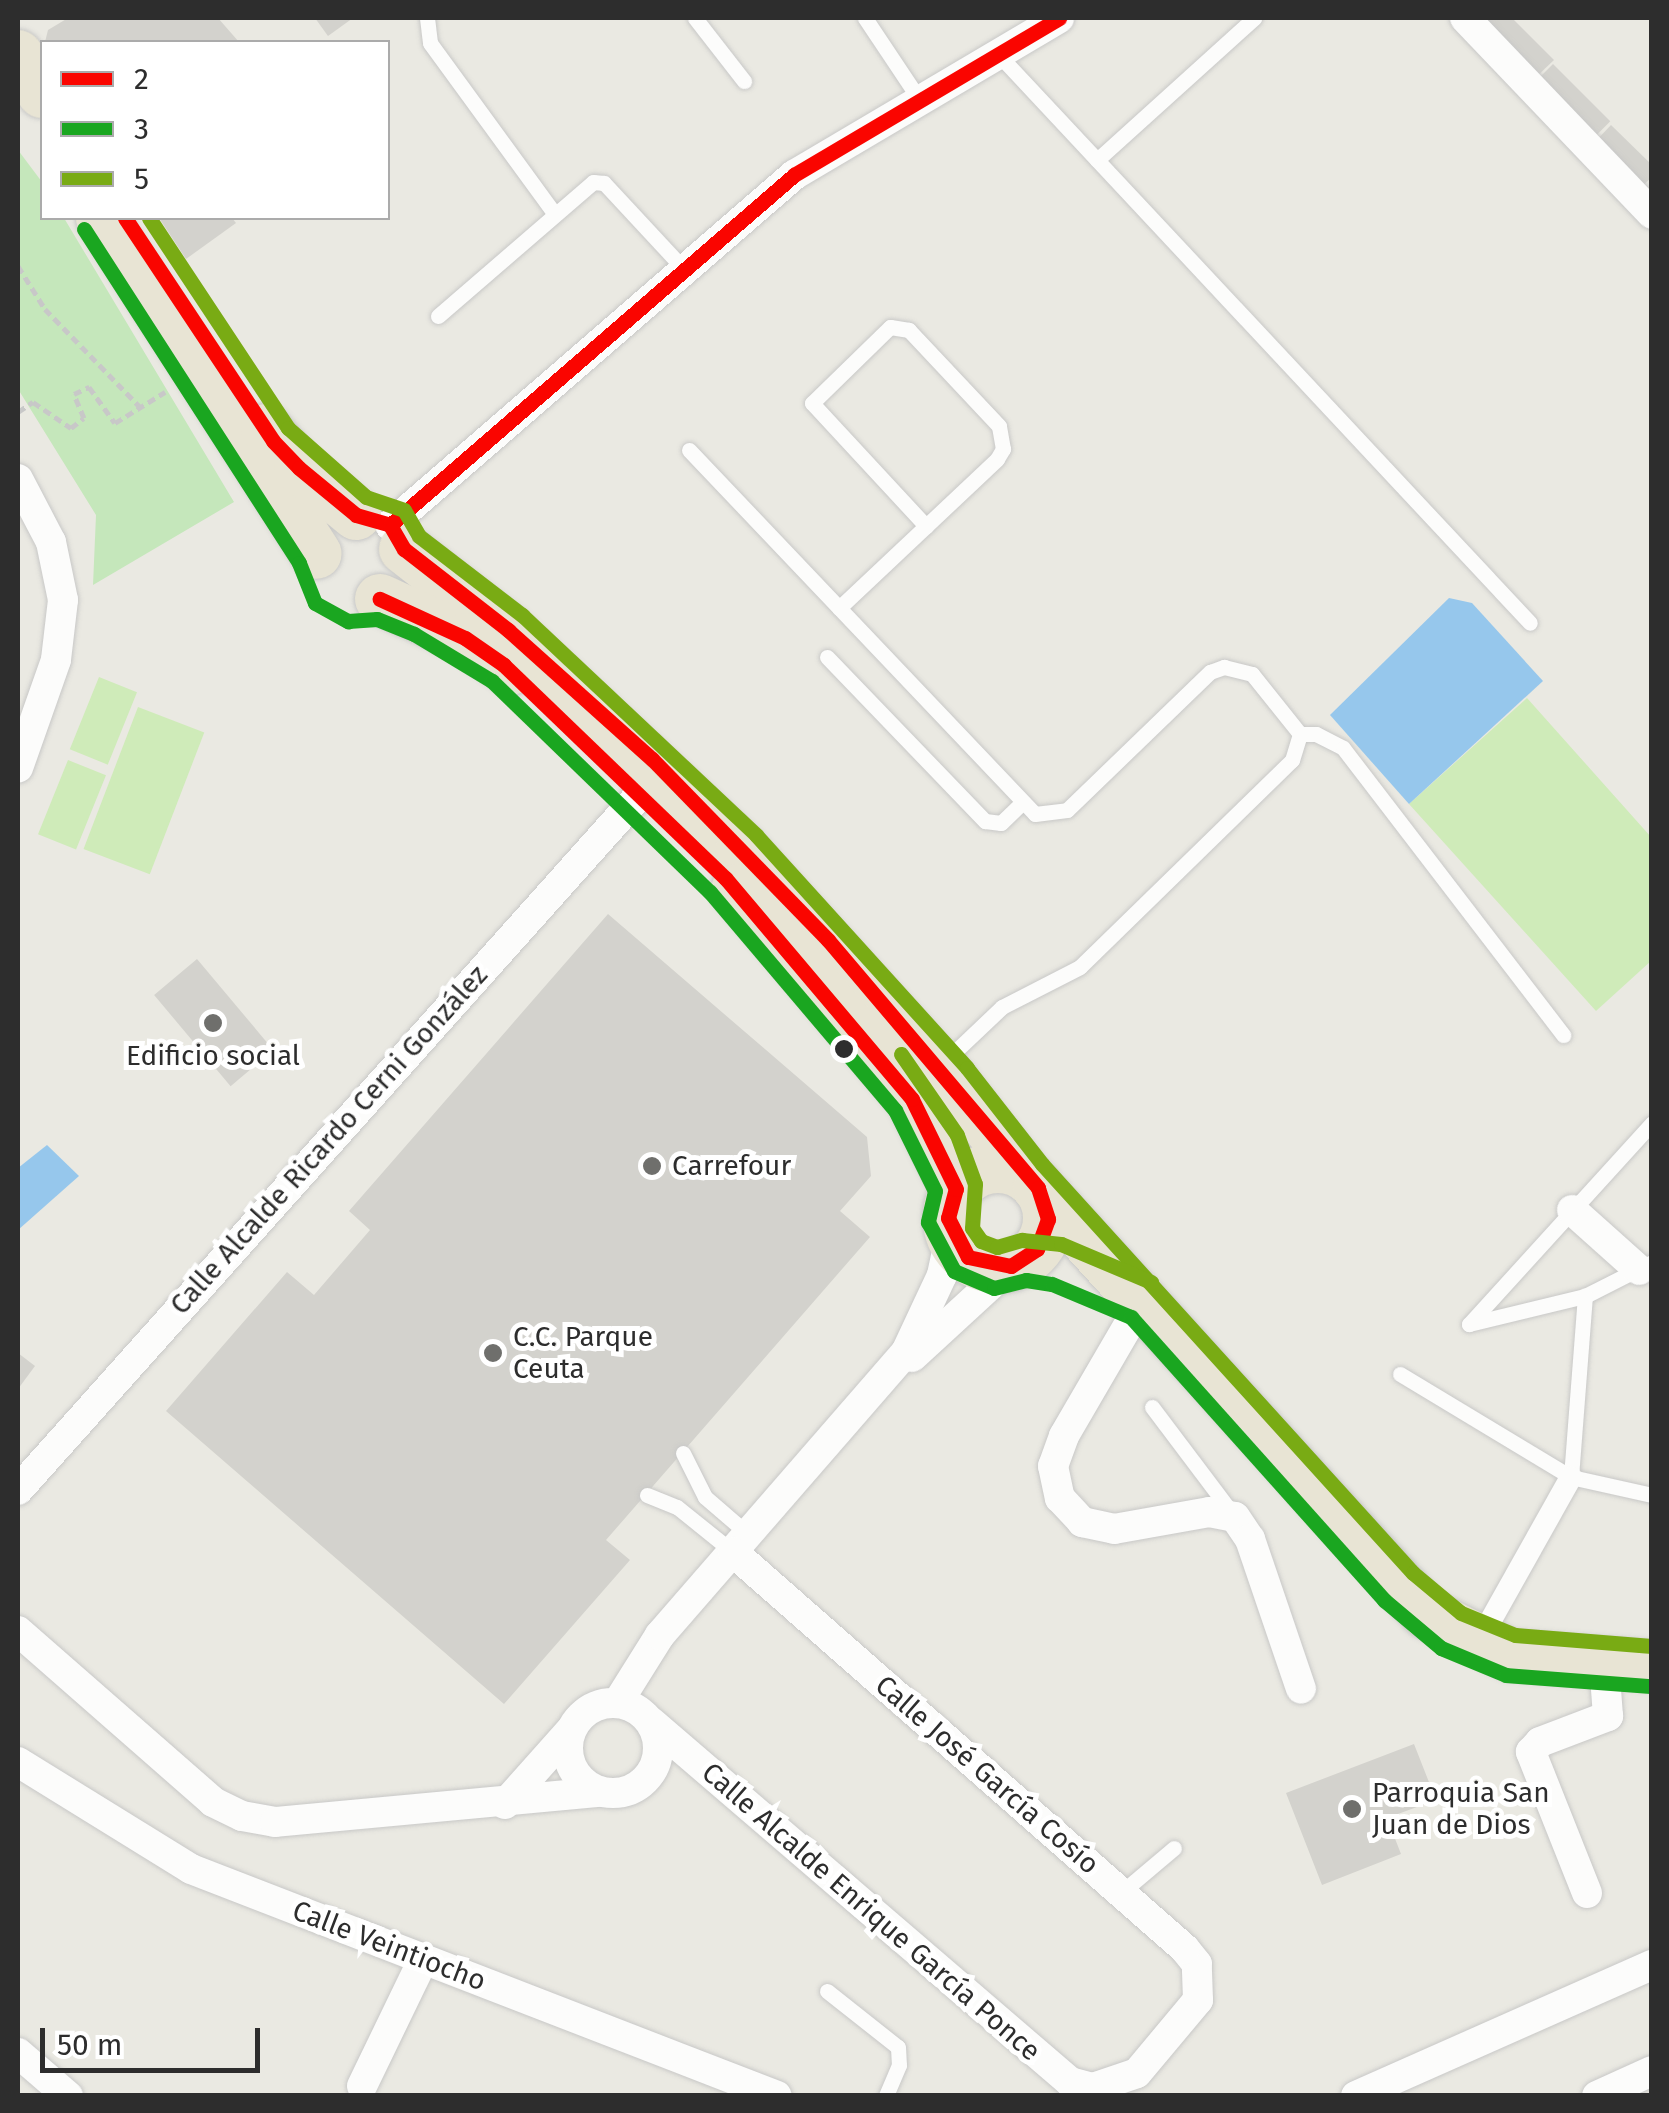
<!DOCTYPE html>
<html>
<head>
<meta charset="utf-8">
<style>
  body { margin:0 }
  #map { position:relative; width:1669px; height:2113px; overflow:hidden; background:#eae9e2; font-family:"Fira Sans",sans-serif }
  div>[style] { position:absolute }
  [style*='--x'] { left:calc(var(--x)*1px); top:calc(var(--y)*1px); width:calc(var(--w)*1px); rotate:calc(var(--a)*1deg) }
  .green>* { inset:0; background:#c5e7bb }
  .pitch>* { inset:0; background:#cfebb9; transform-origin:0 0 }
  .water>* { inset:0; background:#96c7ec }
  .building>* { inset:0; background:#d3d2cd; transform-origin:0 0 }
  .path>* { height:5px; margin-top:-2.5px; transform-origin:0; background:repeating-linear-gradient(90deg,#c8c8c8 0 8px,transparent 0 13px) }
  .roads { filter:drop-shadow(0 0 2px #c8c8c7) drop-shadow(0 0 2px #c8c8c7) }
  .service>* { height:15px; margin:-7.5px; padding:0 7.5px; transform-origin:7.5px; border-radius:7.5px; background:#fcfcfb }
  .pedestrian>* { height:22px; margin:-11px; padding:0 11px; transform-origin:11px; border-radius:11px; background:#fcfcfb }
  .minor>* { height:30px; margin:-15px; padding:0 15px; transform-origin:15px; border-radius:15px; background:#fcfcfb }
  .minor>.ring { margin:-15px; padding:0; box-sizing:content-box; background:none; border:30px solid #fcfcfb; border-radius:50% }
  .trunk>* { height:50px; margin:-25px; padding:0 25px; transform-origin:25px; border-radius:25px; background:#e8e4d4 }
  .trunk>.ring { margin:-25px; padding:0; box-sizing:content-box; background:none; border:50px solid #e8e4d4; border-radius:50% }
  .bus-1>* { height:15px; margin:-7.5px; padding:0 7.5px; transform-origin:7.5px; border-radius:7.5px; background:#fa0500 }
  .bus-2>* { height:15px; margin:-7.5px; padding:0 7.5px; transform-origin:7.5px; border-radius:7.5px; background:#1aa620 }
  .bus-3>* { height:15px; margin:-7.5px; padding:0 7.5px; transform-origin:7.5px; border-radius:7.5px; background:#79ab14 }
  .dots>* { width:28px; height:28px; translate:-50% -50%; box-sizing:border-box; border:5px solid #fff; border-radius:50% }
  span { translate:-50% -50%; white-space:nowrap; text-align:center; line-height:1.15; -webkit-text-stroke:10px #fff; paint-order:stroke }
  .poi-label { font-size:28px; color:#2d2d2d }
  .left { translate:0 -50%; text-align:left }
  .street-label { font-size:28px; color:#2d2d2d }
  .frame { position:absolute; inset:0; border:20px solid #2d2d2d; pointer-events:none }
  .legend { position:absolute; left:40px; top:40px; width:350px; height:180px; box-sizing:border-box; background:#fff; border:2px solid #ababab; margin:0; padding:12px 18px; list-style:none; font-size:30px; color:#2d2d2d }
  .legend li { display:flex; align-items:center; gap:20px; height:50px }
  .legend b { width:50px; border:2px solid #ababab }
  .scale { position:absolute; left:40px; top:2028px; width:220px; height:45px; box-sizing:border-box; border:5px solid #2d2d2d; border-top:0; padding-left:12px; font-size:30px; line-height:35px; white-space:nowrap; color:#2d2d2d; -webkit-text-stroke:8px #fff; paint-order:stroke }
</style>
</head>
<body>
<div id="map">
  <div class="green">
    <div style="clip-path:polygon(18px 150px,42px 182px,42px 218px,64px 218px,234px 502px,93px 585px,96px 515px,18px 389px)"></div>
  </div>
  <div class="pitch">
    <div style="left:99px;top:677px;width:41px;height:78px;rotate:22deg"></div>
    <div style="clip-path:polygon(1527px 698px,1651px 837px,1651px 961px,1596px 1011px,1409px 804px)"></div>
    <div style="left:138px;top:707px;width:71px;height:152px;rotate:21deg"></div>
    <div style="left:68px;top:760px;width:41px;height:80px;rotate:22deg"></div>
  </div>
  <div class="water">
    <div style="clip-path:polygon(1449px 598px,1472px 603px,1543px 681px,1409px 804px,1330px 715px)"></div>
    <div style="clip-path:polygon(47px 1145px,79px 1176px,18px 1230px,18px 1168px)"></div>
  </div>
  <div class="building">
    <div style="clip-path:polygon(68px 18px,218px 18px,239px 42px,45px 42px,48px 30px)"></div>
    <div style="clip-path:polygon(315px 18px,353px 18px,328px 36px)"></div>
    <div style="clip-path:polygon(1472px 18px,1512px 18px,1554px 60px,1534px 79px)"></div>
    <div style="left:1553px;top:64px;width:81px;height:26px;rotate:45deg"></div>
    <div style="clip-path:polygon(1611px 125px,1652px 165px,1652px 177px,1638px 190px,1592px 145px)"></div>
    <div style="clip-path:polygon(159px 218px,232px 218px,236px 223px,186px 259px)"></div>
    <div style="clip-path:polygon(608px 914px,867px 1137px,871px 1176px,840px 1211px,870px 1237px,606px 1540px,630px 1560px,504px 1704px,166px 1411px,287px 1272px,314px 1295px,370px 1230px,349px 1211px)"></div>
    <div style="left:197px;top:959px;width:119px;height:56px;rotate:50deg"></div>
    <div style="clip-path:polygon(18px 1353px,35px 1366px,18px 1389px)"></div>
    <div style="clip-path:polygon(1414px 1744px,1436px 1800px,1387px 1818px,1401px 1854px,1322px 1885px,1286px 1793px)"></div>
  </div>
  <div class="path">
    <div style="--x:18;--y:266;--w:51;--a:57.9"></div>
    <div style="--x:45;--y:309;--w:138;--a:45.9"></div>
    <div style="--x:18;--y:412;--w:18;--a:-34"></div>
    <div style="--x:33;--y:402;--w:46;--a:34.4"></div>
    <div style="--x:71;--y:428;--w:16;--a:-38"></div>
    <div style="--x:84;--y:418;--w:26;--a:-113"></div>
    <div style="--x:74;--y:394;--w:17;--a:-25"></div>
    <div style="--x:89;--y:387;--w:44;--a:54.2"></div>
    <div style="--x:115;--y:423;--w:59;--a:-31.8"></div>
  </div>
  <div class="roads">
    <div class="service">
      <div style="--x:427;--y:18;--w:25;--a:83"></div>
      <div style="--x:430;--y:43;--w:210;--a:53.9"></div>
      <div style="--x:695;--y:18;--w:80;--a:52.1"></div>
      <div style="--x:865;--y:18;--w:94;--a:56.3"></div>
      <div style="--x:997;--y:53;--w:780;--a:46.92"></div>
      <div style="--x:1097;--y:160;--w:212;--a:-42.1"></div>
      <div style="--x:438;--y:316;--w:205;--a:-40.8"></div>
      <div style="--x:593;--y:182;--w:11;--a:5"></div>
      <div style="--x:604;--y:183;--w:115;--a:47.1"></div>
      <div style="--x:689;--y:450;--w:502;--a:46.45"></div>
      <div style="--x:1035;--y:814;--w:32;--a:-7"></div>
      <div style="--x:1067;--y:810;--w:199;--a:-44"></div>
      <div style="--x:1210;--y:672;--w:15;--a:-20"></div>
      <div style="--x:1224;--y:667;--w:29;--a:14"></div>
      <div style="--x:1252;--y:674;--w:77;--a:51.3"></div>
      <div style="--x:1300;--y:734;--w:27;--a:107"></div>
      <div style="--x:1292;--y:760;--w:296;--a:135.7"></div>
      <div style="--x:1080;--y:967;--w:88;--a:152.9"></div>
      <div style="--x:1002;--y:1007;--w:83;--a:136.5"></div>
      <div style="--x:839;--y:608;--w:217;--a:-43.3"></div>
      <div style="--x:997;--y:459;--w:12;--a:-59"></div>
      <div style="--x:1003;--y:449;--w:23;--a:-100"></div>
      <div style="--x:999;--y:426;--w:132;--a:-133.2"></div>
      <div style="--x:909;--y:330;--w:19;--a:-171"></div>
      <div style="--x:890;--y:327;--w:109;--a:135.7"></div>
      <div style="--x:812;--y:403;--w:168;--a:47.2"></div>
      <div style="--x:827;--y:657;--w:228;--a:46.1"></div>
      <div style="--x:985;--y:821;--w:16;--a:7"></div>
      <div style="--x:1001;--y:823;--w:30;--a:-44"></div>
      <div style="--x:1300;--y:734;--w:16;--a:0"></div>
      <div style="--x:1316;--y:734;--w:30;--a:27"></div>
      <div style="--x:1343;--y:748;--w:362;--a:52.5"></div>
      <div style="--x:1652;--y:1123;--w:272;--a:132.3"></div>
      <div style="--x:1469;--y:1324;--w:119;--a:-13.6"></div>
      <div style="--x:1585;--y:1296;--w:75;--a:-26.9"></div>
      <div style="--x:1400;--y:1374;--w:200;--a:31.1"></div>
      <div style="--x:1571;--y:1477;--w:83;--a:12.5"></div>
      <div style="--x:1152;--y:1407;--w:136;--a:53"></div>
      <div style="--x:683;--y:1453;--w:49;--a:63.4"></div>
      <div style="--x:705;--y:1497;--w:58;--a:40.8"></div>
      <div style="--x:1571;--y:1477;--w:182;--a:-85.6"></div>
      <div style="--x:647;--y:1495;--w:32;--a:22"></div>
      <div style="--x:677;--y:1507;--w:72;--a:38.8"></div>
      <div style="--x:1122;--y:1892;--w:68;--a:-40.2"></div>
      <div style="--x:827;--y:1991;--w:90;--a:38.3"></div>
      <div style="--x:898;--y:2047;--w:18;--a:87"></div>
      <div style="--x:899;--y:2065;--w:34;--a:113"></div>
    </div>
    <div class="pedestrian">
      <div style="--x:1478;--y:1643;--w:190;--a:-60.7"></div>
    </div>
    <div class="minor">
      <div style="--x:1465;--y:18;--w:271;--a:46.3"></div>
      <div style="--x:18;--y:479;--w:71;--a:62.4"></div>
      <div style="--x:51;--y:542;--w:59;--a:78.3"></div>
      <div style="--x:63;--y:600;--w:60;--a:96.7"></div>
      <div style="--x:56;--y:660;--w:114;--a:109.4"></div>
      <div style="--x:390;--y:525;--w:535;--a:-40.9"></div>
      <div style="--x:794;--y:175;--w:308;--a:-30.6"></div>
      <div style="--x:1572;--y:1210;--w:90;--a:41.8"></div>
      <div style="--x:1143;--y:1300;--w:157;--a:120.2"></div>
      <div style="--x:1064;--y:1436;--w:32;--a:110"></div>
      <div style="--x:1053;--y:1466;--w:33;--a:78"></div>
      <div style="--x:1060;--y:1498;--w:33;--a:47"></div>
      <div style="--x:1082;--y:1522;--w:33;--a:12"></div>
      <div style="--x:1114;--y:1529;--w:97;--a:-10.1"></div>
      <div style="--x:1209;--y:1512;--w:26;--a:11"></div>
      <div style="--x:1235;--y:1517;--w:27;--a:56"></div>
      <div style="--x:1250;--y:1539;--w:158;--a:71.2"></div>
      <div style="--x:912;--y:1357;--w:134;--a:-42.6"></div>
      <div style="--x:18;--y:1490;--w:936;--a:-48.2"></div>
      <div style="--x:18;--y:1631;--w:259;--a:41.2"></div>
      <div style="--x:213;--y:1802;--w:32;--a:26"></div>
      <div style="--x:242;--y:1816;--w:34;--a:10"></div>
      <div style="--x:275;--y:1822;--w:327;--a:-5.3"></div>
      <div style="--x:618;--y:1702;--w:79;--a:-57.9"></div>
      <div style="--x:660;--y:1635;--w:375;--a:-49"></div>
      <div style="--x:906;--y:1352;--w:85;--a:-64.9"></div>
      <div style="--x:942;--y:1275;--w:43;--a:-77.9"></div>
      <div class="ring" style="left:568px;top:1703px;width:60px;height:60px"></div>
      <div style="--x:651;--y:1722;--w:552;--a:40.67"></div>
      <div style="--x:1070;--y:2082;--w:24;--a:15"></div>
      <div style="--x:1093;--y:2088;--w:46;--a:-18.8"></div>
      <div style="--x:1137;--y:2073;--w:95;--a:-50.1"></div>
      <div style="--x:1198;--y:2000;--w:36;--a:-92"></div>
      <div style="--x:1197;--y:1964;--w:19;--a:-129"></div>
      <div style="--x:1185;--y:1949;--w:602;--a:-138.71"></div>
      <div style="--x:18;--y:1762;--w:203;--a:31.7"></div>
      <div style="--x:191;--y:1869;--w:628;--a:21.17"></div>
      <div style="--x:505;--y:1804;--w:98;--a:-48.3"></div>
      <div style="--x:1587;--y:1893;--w:152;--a:-111.7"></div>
      <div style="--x:1531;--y:1752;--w:13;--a:-48"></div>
      <div style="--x:1540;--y:1742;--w:73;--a:-20.9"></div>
      <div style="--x:1608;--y:1716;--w:53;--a:-94.3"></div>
      <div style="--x:18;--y:2053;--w:66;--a:40.7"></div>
      <div style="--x:362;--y:2086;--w:140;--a:-64.2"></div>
      <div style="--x:1356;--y:2096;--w:324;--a:-23.9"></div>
      <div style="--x:1597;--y:2096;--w:60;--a:-24.4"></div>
    </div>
    <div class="trunk">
      <div style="--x:18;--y:55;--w:45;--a:57.7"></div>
      <div style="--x:101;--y:218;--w:399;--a:57.3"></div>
      <div style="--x:266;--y:429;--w:51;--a:49.8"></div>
      <div style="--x:299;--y:468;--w:74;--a:39.5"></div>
      <div style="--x:404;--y:549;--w:132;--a:37.9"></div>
      <div style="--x:508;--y:630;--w:319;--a:43.1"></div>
      <div style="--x:741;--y:848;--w:314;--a:47.8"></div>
      <div style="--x:952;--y:1081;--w:122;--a:52"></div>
      <div style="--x:380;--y:599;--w:94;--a:24.6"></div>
      <div style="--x:465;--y:638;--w:56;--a:34.8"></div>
      <div style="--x:736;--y:890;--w:273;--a:49.9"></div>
      <div style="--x:912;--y:1099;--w:100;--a:63.9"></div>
      <div class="ring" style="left:948px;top:1168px;width:50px;height:50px"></div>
      <div style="--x:1038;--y:1188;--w:575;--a:47.61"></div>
      <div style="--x:1426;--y:1613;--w:94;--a:26.6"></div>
      <div style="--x:1510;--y:1655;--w:142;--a:4.4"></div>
    </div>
  </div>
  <div class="bus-1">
    <div style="--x:125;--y:218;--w:268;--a:56.4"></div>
    <div style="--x:273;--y:441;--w:37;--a:46"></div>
    <div style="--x:299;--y:468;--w:74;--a:39.5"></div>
    <div style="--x:356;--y:515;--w:35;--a:16"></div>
    <div style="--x:390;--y:525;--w:28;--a:60"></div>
    <div style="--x:404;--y:549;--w:132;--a:37.9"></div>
    <div style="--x:508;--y:630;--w:193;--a:41.9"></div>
    <div style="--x:652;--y:759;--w:252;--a:45.8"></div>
    <div style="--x:828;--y:940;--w:325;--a:49.7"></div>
    <div style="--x:1038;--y:1188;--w:33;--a:72"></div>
    <div style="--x:1048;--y:1219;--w:32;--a:110"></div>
    <div style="--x:1037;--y:1249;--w:31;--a:147"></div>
    <div style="--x:1011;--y:1266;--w:44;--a:-168.2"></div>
    <div style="--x:968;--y:1257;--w:44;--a:-117.1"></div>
    <div style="--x:948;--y:1218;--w:30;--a:-75"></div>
    <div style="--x:956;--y:1189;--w:100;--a:-116.1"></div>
    <div style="--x:912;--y:1099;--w:289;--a:-130.2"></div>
    <div style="--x:725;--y:878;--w:307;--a:-136.1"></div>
    <div style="--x:504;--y:665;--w:47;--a:-145.3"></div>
    <div style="--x:465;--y:638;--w:94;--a:-155.4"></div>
    <div style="--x:390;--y:525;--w:535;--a:-40.9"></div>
    <div style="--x:794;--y:175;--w:308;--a:-30.6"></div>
  </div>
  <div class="bus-2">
    <div style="--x:84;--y:229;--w:397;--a:57.2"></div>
    <div style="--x:299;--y:563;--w:43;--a:68.2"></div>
    <div style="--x:315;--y:603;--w:38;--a:29"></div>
    <div style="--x:348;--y:621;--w:29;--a:-4"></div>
    <div style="--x:377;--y:619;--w:40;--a:22"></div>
    <div style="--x:414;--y:634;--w:91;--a:31.1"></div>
    <div style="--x:492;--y:681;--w:303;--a:44.1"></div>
    <div style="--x:710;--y:892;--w:286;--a:49.7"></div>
    <div style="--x:895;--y:1110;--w:90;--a:63.7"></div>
    <div style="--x:935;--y:1191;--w:32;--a:103"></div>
    <div style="--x:928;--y:1222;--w:55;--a:62"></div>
    <div style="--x:954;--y:1271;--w:43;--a:23"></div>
    <div style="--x:994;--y:1288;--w:33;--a:-14"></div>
    <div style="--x:1026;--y:1280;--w:26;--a:9"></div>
    <div style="--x:1052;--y:1284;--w:86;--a:22.7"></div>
    <div style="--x:1131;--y:1317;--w:380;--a:48.2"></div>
    <div style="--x:1384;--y:1600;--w:75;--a:40.1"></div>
    <div style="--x:1441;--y:1648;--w:70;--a:22.6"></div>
    <div style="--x:1506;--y:1675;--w:144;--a:4.4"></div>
  </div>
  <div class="bus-3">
    <div style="--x:149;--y:218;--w:252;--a:56.5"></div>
    <div style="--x:288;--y:428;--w:104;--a:41.5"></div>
    <div style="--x:366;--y:497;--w:40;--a:18.9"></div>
    <div style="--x:404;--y:510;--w:30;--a:60"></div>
    <div style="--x:419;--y:536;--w:130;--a:37.5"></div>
    <div style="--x:522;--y:615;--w:321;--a:43.2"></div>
    <div style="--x:756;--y:835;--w:314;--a:47.8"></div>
    <div style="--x:967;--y:1068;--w:122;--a:52"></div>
    <div style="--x:1042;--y:1164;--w:552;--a:47.79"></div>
    <div style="--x:1413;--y:1573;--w:62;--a:39.8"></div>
    <div style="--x:1461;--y:1613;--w:58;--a:22.2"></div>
    <div style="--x:1515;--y:1635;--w:137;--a:4.6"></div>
    <div style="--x:901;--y:1054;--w:98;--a:55.3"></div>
    <div style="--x:957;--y:1135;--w:52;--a:69.8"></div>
    <div style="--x:975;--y:1184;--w:44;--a:93.9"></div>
    <div style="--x:972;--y:1228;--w:16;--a:55"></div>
    <div style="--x:981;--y:1241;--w:17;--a:21"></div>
    <div style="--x:997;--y:1247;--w:26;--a:-16"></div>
    <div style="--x:1022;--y:1240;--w:39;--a:6"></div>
    <div style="--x:1061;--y:1244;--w:98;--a:22.9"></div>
  </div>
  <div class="dots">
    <div style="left:213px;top:1023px;background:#6f6f6c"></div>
    <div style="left:844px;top:1049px;background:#2d2d2d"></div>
    <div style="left:652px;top:1166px;background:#6f6f6c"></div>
    <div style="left:493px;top:1353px;background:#6f6f6c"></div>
    <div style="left:1352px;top:1809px;background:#6f6f6c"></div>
  </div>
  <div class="poi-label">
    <span style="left:213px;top:1056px">Edificio social</span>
    <span class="left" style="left:672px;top:1166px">Carrefour</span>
    <span class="left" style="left:513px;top:1353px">C.C. Parque<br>Ceuta</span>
    <span class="left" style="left:1372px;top:1809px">Parroquia San<br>Juan de Dios</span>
  </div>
  <div class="street-label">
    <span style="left:329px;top:1140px;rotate:-48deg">Calle Alcalde Ricardo Cerni González</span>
    <span style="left:987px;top:1775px;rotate:41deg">Calle José García Cosío</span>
    <span style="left:871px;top:1912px;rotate:41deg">Calle Alcalde Enrique García Ponce</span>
    <span style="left:389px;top:1946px;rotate:21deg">Calle Veintiocho</span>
  </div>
  <div class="frame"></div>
  <ul class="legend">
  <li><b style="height:12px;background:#fa0500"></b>2</li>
  <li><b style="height:12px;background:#1aa620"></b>3</li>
  <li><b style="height:12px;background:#79ab14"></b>5</li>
  </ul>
  <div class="scale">50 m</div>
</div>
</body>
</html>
